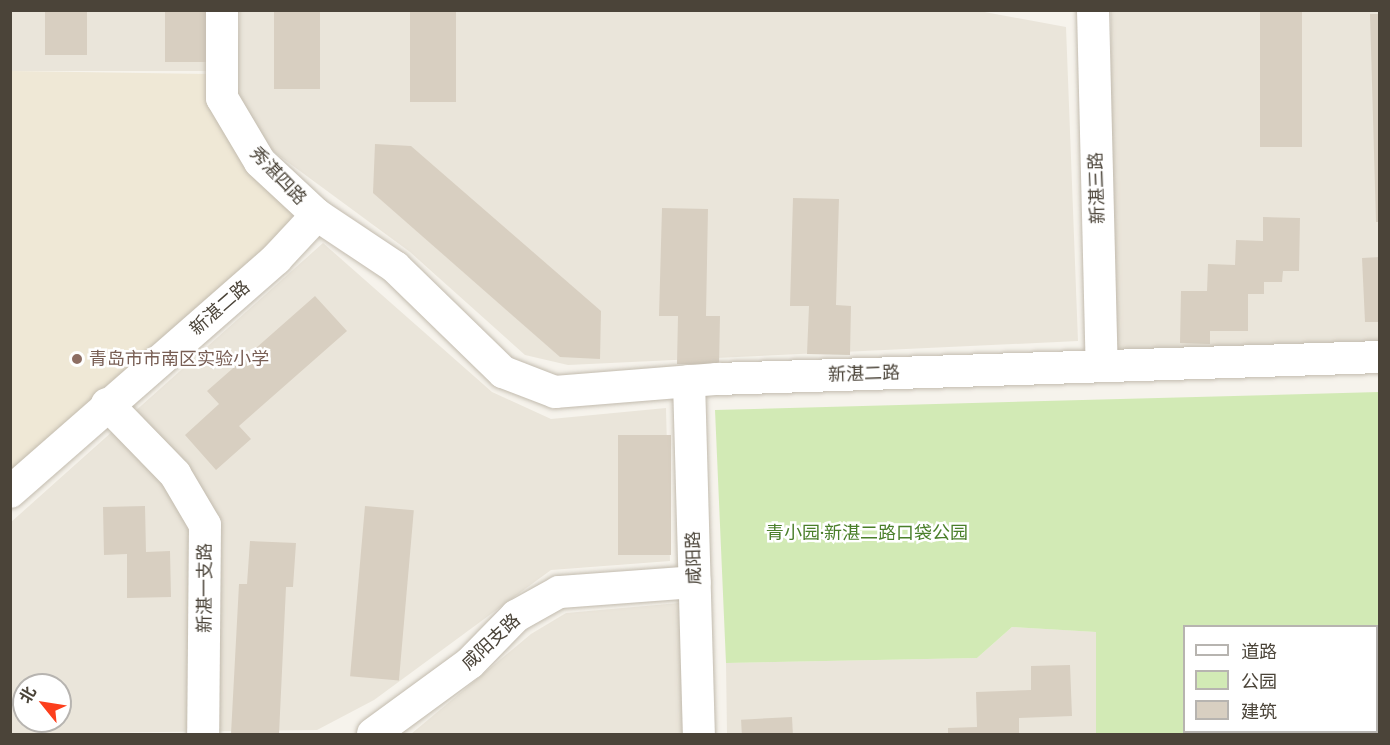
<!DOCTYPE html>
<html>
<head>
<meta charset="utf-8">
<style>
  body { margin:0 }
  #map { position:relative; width:1390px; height:745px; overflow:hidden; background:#f6f3ec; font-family:"Work Sans","Noto Sans SC",sans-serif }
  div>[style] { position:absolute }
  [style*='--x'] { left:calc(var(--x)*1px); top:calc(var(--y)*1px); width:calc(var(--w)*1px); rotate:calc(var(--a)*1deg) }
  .residential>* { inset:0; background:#eae5da; transform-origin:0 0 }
  .education>* { inset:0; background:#efe8d6 }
  .green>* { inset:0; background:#d2eab5 }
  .building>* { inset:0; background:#d8cfc1; transform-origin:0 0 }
  .roads { filter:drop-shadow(0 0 2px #c2bbae) drop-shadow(0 0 2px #c2bbae) }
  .minor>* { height:32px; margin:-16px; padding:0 16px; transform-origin:16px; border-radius:16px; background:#fff }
  .dots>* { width:16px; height:16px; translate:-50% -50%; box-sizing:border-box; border:3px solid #fff; border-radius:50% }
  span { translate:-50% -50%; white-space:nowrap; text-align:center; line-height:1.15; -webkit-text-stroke:5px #fff; paint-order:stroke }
  .street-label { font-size:18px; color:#4b4439 }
  .education-label { font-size:18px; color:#785e54 }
  .left { translate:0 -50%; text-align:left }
  .park-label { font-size:18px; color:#4a7f2a }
  .frame { position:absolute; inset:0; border:12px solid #4b4439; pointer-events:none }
  .legend { position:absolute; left:1183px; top:625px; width:195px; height:108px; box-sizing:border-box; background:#fff; border:2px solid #b7b4b0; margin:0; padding:8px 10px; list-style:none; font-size:18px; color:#4b4439 }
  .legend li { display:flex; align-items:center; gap:12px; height:30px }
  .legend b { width:30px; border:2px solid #b7b4b0 }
  .north { position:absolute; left:12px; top:673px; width:60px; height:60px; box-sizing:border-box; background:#fff; border:2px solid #b7b4b0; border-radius:50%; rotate:300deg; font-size:16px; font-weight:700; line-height:24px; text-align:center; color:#4b4439 }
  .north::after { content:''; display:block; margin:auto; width:21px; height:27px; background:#fc3f1d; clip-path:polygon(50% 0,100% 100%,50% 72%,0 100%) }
</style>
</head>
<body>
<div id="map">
  <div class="residential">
    <div style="clip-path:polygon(974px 10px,1066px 27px,1078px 341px,568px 365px,525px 355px,410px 252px,266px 146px,235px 100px,240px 11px)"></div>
    <div style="left:1111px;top:10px;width:268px;height:339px"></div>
    <div style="left:11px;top:11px;width:201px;height:60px"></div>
    <div style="clip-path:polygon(evenodd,323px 243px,492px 392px,551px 419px,666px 408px,670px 561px,551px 570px,374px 700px,317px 730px,11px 734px,10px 523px,323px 243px,24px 685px,60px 685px,60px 721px,24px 721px,24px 685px)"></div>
    <div style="clip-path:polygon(679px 603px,684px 734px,411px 734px,531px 634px,566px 613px)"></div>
    <div style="clip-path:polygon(1012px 627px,1097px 632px,1096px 734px,727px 734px,726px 663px,977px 658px)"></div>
  </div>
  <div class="education">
    <div style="clip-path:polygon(11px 71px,209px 74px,294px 213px,277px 246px,11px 473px)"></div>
  </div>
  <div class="green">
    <div style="clip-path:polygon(evenodd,1379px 392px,1379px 734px,1096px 734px,1096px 632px,1012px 627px,977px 658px,726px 663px,715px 410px,1379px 392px,1184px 626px,1376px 626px,1376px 732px,1184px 732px,1184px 626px)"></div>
  </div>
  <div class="building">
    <div style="left:45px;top:10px;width:42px;height:45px"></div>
    <div style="left:165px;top:10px;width:42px;height:52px"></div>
    <div style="left:274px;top:10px;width:46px;height:79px"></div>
    <div style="left:410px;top:10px;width:46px;height:92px"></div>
    <div style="left:1260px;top:10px;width:42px;height:137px"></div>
    <div style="clip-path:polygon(1370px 14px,1380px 14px,1380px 222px,1376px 222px)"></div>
    <div style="clip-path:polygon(375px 144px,411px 146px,601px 311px,600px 359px,560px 357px,373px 193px)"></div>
    <div style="clip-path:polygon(793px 198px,839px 199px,836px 305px,851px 306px,850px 355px,807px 354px,809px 306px,790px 306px)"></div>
    <div style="clip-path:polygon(662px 208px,708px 209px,706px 316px,720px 316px,719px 365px,677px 364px,678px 316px,659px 316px)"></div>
    <div style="clip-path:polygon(1263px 217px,1300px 218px,1299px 271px,1283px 271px,1282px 282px,1264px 282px,1264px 294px,1248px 294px,1248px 331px,1210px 331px,1210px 344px,1180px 343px,1181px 291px,1207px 291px,1208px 264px,1235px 265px,1236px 240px,1263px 241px)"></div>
    <div style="clip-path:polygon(1380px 257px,1380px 322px,1365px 322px,1362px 258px)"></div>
    <div style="clip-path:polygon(315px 296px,347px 331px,239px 426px,251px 439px,216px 470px,185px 435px,219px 404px,207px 391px)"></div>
    <div style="left:671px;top:435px;width:120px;height:53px;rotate:90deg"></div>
    <div style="clip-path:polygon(145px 506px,146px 552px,170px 551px,171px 597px,127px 598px,127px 554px,104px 555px,103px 507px)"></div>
    <div style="left:365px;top:506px;width:49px;height:171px;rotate:5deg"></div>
    <div style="clip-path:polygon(250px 541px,296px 543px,293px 587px,286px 587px,279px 734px,231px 734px,239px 584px,247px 584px)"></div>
    <div style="clip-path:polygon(1070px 665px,1072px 716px,1019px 718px,1019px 734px,948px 734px,948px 728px,977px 727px,976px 692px,1031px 690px,1031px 666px)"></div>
    <div style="left:792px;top:717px;width:17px;height:51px;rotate:87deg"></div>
  </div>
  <div class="roads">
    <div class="minor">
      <div style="--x:222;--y:10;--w:88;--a:90"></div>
      <div style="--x:222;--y:98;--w:74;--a:59.3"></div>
      <div style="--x:260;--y:162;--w:78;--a:42.9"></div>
      <div style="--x:317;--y:215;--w:94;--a:33.7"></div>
      <div style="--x:395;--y:267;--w:151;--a:44.2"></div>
      <div style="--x:503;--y:372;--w:56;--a:21"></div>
      <div style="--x:555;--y:392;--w:163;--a:-4.6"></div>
      <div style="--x:717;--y:379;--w:663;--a:-1.9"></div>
      <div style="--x:1093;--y:10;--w:356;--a:88.6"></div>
      <div style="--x:689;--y:381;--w:353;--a:88.4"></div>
      <div style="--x:107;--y:404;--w:98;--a:45.8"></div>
      <div style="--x:175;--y:474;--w:59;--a:59.5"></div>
      <div style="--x:205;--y:525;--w:209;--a:90.5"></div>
      <div style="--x:10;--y:492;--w:354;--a:-41.2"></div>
      <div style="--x:276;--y:259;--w:60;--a:-47"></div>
      <div style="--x:373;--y:734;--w:120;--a:-36.2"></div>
      <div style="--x:470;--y:663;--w:66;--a:-45.6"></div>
      <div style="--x:516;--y:616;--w:49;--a:-29.2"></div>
      <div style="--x:559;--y:592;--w:136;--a:-4.2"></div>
    </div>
  </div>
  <div class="dots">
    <div style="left:77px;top:359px;background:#8d6e63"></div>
  </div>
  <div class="street-label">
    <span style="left:278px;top:176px;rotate:46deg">秀湛四路</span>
    <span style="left:1097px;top:188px;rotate:-92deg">新湛三路</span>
    <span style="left:220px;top:308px;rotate:-41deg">新湛二路</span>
    <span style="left:864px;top:374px;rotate:-2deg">新湛二路</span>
    <span style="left:694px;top:558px;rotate:-92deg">咸阳路</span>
    <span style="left:205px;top:588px;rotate:-90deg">新湛一支路</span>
    <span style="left:491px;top:642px;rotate:-43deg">咸阳支路</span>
  </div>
  <div class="education-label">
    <span class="left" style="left:89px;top:359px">青岛市市南区实验小学</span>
  </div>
  <div class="park-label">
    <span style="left:867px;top:533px">青小园·新湛二路口袋公园</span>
  </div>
  <div class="frame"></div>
  <ul class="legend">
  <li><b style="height:8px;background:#fff"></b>道路</li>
  <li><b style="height:16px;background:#d2eab5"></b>公园</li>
  <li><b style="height:16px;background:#d8cfc1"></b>建筑</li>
  </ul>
  <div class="north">北</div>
</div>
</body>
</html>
